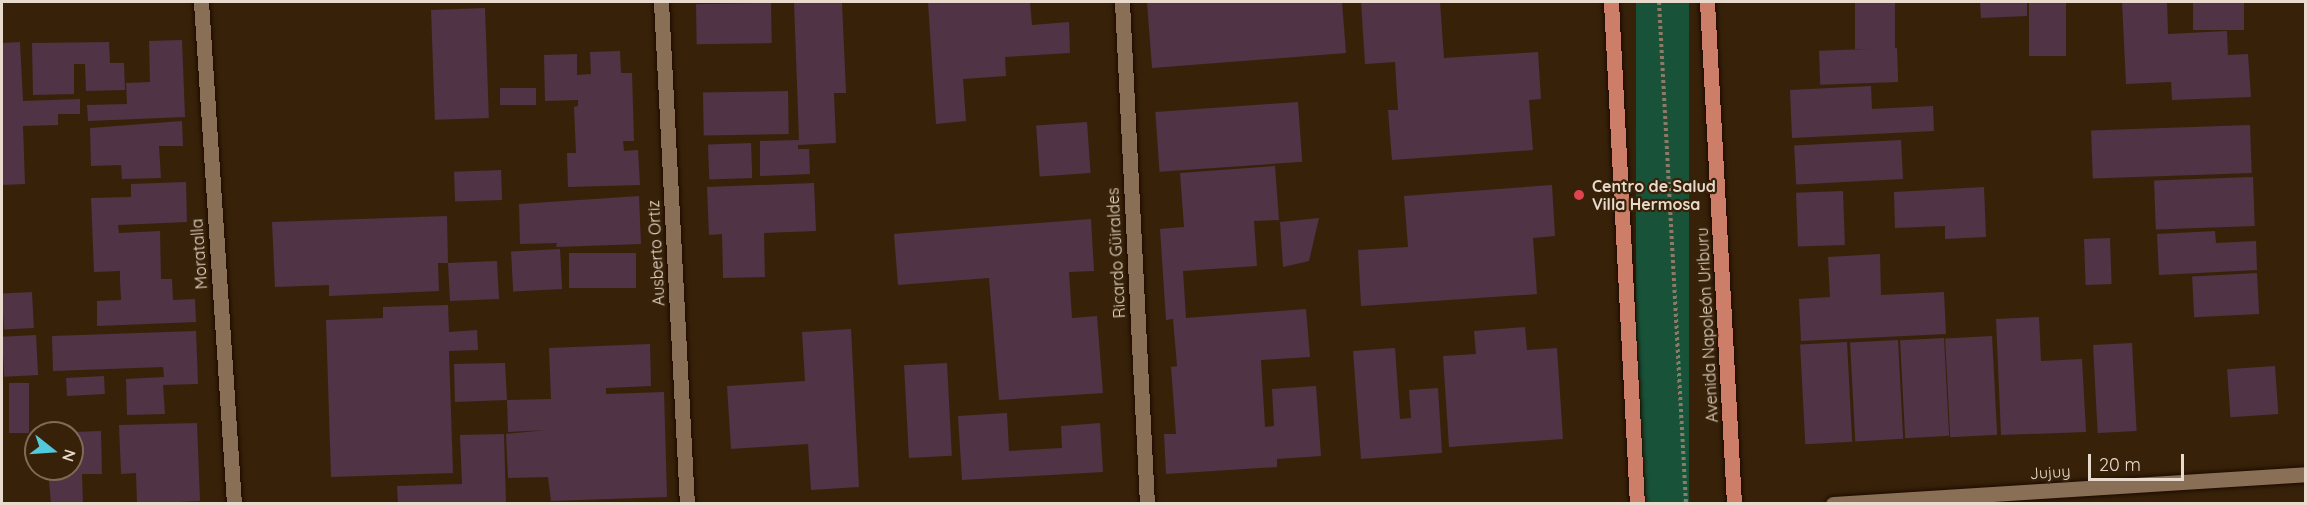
<!DOCTYPE html>
<html>
<head>
<meta charset="utf-8">
<style>
  body { margin:0 }
  #map { position:relative; width:2307px; height:505px; overflow:hidden; background:#372209; font-family:Quicksand,sans-serif }
  div>[style] { position:absolute }
  [style*='--x'] { left:calc(var(--x)*1px); top:calc(var(--y)*1px); width:calc(var(--w)*1px); rotate:calc(var(--a)*1deg) }
  .green>* { inset:0; background:#185339; transform-origin:0 0 }
  .building>* { inset:0; background:#503345; transform-origin:0 0 }
  .path>* { height:4px; margin-top:-2px; transform-origin:0; background:repeating-linear-gradient(90deg,#8c7b67 0 3px,transparent 0 6px) }
  .roads { filter:drop-shadow(0 0 2px #1e0a00) drop-shadow(0 0 2px #1e0a00) }
  .minor>* { height:15px; margin:-7.5px; padding:0 7.5px; transform-origin:7.5px; border-radius:7.5px; background:#896f55 }
  .major>* { height:15px; margin:-7.5px; padding:0 7.5px; transform-origin:7.5px; border-radius:7.5px; background:#cc7e68 }
  .dots>* { width:16px; height:16px; translate:-50% -50%; box-sizing:border-box; border:3px solid #372209; border-radius:50% }
  span { translate:-50% -50%; white-space:nowrap; text-align:center; line-height:1.15; -webkit-text-stroke:4.5px #372209; paint-order:stroke }
  .poi-label { font-size:16px; color:#e8dacc; font-weight:700 }
  .left { translate:0 -50%; text-align:left }
  .street-label { font-size:16px; color:#e8dacc }
  .frame { position:absolute; inset:0; border:3px solid #e8dacc; pointer-events:none }
  .north { position:absolute; left:24px; top:421px; width:60px; height:60px; box-sizing:border-box; background:#372209; border:2px solid #7e6c57; border-radius:50%; rotate:107deg; font-size:16px; font-weight:700; line-height:24px; text-align:center; color:#e8dacc }
  .north::after { content:''; display:block; margin:auto; width:21px; height:27px; background:#53cadc; clip-path:polygon(50% 0,100% 100%,50% 72%,0 100%) }
  .scale { position:absolute; left:2088px; top:454px; width:96px; height:27px; box-sizing:border-box; border:3px solid #e8dacc; border-top:0; padding-left:8px; font-size:18px; line-height:21px; white-space:nowrap; color:#e8dacc; -webkit-text-stroke:4px #372209; paint-order:stroke }
</style>
</head>
<body>
<div id="map">
  <div class="green">
    <div style="left:1636px;top:2px;width:53px;height:502px"></div>
  </div>
  <div class="building">
    <div style="clip-path:polygon(794px 2px,842px 2px,846px 93px,834px 93px,836px 143px,798px 145px,798px 149px,809px 149px,810px 174px,760px 176px,760px 141px,799px 140px)"></div>
    <div style="clip-path:polygon(928px 2px,1030px 2px,1032px 25px,1069px 22px,1070px 53px,1005px 57px,1006px 76px,963px 79px,966px 121px,936px 124px)"></div>
    <div style="clip-path:polygon(1147px 2px,1342px 2px,1346px 53px,1152px 68px)"></div>
    <div style="clip-path:polygon(1361px 2px,1440px 2px,1444px 58px,1538px 52px,1541px 99px,1529px 100px,1533px 150px,1392px 160px,1388px 110px,1398px 110px,1395px 62px,1365px 64px)"></div>
    <div style="left:1855px;top:2px;width:40px;height:47px"></div>
    <div style="clip-path:polygon(1980px 2px,2027px 2px,2027px 16px,1981px 18px)"></div>
    <div style="left:2029px;top:2px;width:37px;height:54px"></div>
    <div style="clip-path:polygon(2122px 2px,2167px 2px,2168px 34px,2227px 31px,2228px 55px,2248px 54px,2251px 97px,2172px 100px,2171px 82px,2126px 84px)"></div>
    <div style="left:2193px;top:2px;width:51px;height:28px"></div>
    <div style="left:771px;top:3px;width:40px;height:75px;rotate:89deg"></div>
    <div style="left:485px;top:8px;width:110px;height:54px;rotate:88deg"></div>
    <div style="clip-path:polygon(182px 40px,185px 117px,88px 121px,87px 105px,127px 104px,126px 83px,150px 82px,149px 41px)"></div>
    <div style="clip-path:polygon(20px 42px,23px 101px,80px 99px,80px 114px,58px 114px,58px 125px,23px 126px,25px 184px,2px 185px,2px 43px)"></div>
    <div style="clip-path:polygon(109px 42px,110px 63px,124px 63px,125px 90px,86px 91px,85px 64px,74px 64px,74px 94px,33px 95px,32px 43px)"></div>
    <div style="left:1897px;top:48px;width:34px;height:78px;rotate:88deg"></div>
    <div style="clip-path:polygon(620px 51px,621px 73px,632px 73px,634px 141px,623px 141px,624px 151px,638px 150px,640px 185px,568px 187px,567px 153px,576px 153px,574px 107px,578px 106px,578px 100px,545px 101px,544px 55px,577px 54px,577px 75px,591px 74px,590px 52px)"></div>
    <div style="clip-path:polygon(1871px 86px,1872px 109px,1933px 106px,1934px 131px,1792px 138px,1790px 90px)"></div>
    <div style="left:536px;top:88px;width:17px;height:36px;rotate:90deg"></div>
    <div style="left:788px;top:91px;width:43px;height:85px;rotate:89deg"></div>
    <div style="left:1298px;top:102px;width:60px;height:143px;rotate:86deg"></div>
    <div style="clip-path:polygon(182px 121px,183px 146px,159px 146px,161px 178px,122px 179px,121px 165px,91px 166px,90px 128px)"></div>
    <div style="left:1087px;top:122px;width:51px;height:51px;rotate:86deg"></div>
    <div style="left:2250px;top:125px;width:48px;height:159px;rotate:88deg"></div>
    <div style="left:1901px;top:140px;width:39px;height:107px;rotate:87deg"></div>
    <div style="left:751px;top:143px;width:35px;height:43px;rotate:88deg"></div>
    <div style="clip-path:polygon(1275px 166px,1279px 220px,1254px 221px,1257px 266px,1183px 271px,1186px 318px,1306px 309px,1310px 357px,1261px 360px,1265px 427px,1274px 426px,1272px 389px,1316px 386px,1321px 456px,1277px 459px,1277px 467px,1166px 474px,1164px 434px,1176px 434px,1171px 367px,1177px 366px,1173px 319px,1166px 320px,1160px 229px,1184px 227px,1180px 173px)"></div>
    <div style="left:501px;top:170px;width:30px;height:47px;rotate:88deg"></div>
    <div style="left:2253px;top:177px;width:49px;height:99px;rotate:88deg"></div>
    <div style="clip-path:polygon(186px 182px,187px 222px,118px 225px,119px 233px,160px 231px,161px 279px,172px 279px,173px 300px,195px 299px,196px 322px,97px 326px,97px 301px,121px 300px,120px 281px,120px 271px,94px 272px,91px 198px,131px 197px,131px 184px)"></div>
    <div style="clip-path:polygon(814px 183px,816px 231px,764px 233px,765px 277px,723px 278px,722px 234px,709px 235px,707px 187px)"></div>
    <div style="clip-path:polygon(1552px 185px,1555px 236px,1533px 238px,1537px 294px,1361px 306px,1358px 250px,1408px 247px,1404px 196px)"></div>
    <div style="clip-path:polygon(1984px 187px,1986px 237px,1945px 239px,1945px 226px,1895px 228px,1894px 192px)"></div>
    <div style="left:1843px;top:191px;width:54px;height:47px;rotate:88deg"></div>
    <div style="clip-path:polygon(639px 196px,641px 244px,556px 247px,557px 243px,520px 244px,519px 204px)"></div>
    <div style="clip-path:polygon(447px 216px,448px 263px,497px 261px,499px 299px,450px 301px,448px 263px,438px 263px,439px 291px,329px 296px,329px 285px,275px 287px,272px 222px)"></div>
    <div style="clip-path:polygon(1319px 218px,1309px 261px,1283px 267px,1280px 222px)"></div>
    <div style="clip-path:polygon(1091px 219px,1094px 271px,1069px 272px,1072px 318px,1097px 316px,1103px 393px,999px 400px,989px 278px,898px 285px,894px 234px)"></div>
    <div style="clip-path:polygon(2215px 231px,2216px 243px,2256px 241px,2257px 270px,2159px 275px,2157px 234px)"></div>
    <div style="left:2110px;top:238px;width:46px;height:26px;rotate:88deg"></div>
    <div style="left:560px;top:249px;width:40px;height:49px;rotate:87deg"></div>
    <div style="left:636px;top:253px;width:35px;height:67px;rotate:90deg"></div>
    <div style="clip-path:polygon(1880px 254px,1881px 295px,1944px 292px,1946px 334px,1801px 341px,1799px 299px,1830px 297px,1828px 257px)"></div>
    <div style="left:2257px;top:273px;width:41px;height:65px;rotate:87deg"></div>
    <div style="left:32px;top:292px;width:36px;height:30px;rotate:87deg"></div>
    <div style="clip-path:polygon(448px 305px,449px 332px,477px 330px,478px 350px,449px 351px,453px 473px,331px 477px,326px 320px,383px 318px,383px 307px)"></div>
    <div style="clip-path:polygon(2039px 317px,2041px 361px,2082px 359px,2086px 432px,2001px 435px,1996px 319px)"></div>
    <div style="clip-path:polygon(1525px 327px,1527px 350px,1557px 348px,1563px 439px,1449px 447px,1443px 356px,1476px 354px,1474px 331px)"></div>
    <div style="clip-path:polygon(851px 329px,859px 487px,811px 490px,808px 444px,731px 449px,727px 386px,805px 381px,802px 332px)"></div>
    <div style="clip-path:polygon(196px 331px,198px 384px,163px 385px,165px 414px,127px 415px,126px 379px,164px 377px,163px 367px,53px 371px,52px 336px)"></div>
    <div style="left:36px;top:335px;width:40px;height:34px;rotate:87deg"></div>
    <div style="left:1992px;top:336px;width:99px;height:47px;rotate:87deg"></div>
    <div style="left:1944px;top:338px;width:98px;height:44px;rotate:87deg"></div>
    <div style="left:1898px;top:340px;width:99px;height:48px;rotate:87deg"></div>
    <div style="left:1847px;top:342px;width:100px;height:47px;rotate:87deg"></div>
    <div style="left:2132px;top:343px;width:88px;height:39px;rotate:87deg"></div>
    <div style="clip-path:polygon(650px 344px,651px 386px,606px 388px,606px 394px,664px 392px,667px 497px,551px 501px,548px 477px,508px 478px,506px 434px,546px 430px,508px 432px,507px 400px,455px 402px,454px 364px,505px 363px,507px 400px,551px 399px,549px 348px)"></div>
    <div style="clip-path:polygon(1395px 348px,1400px 419px,1411px 418px,1409px 390px,1438px 388px,1442px 453px,1361px 459px,1353px 351px)"></div>
    <div style="left:947px;top:363px;width:93px;height:43px;rotate:87deg"></div>
    <div style="left:2275px;top:366px;width:48px;height:48px;rotate:86deg"></div>
    <div style="left:104px;top:376px;width:18px;height:38px;rotate:87deg"></div>
    <div style="left:9px;top:383px;width:20px;height:50px"></div>
    <div style="clip-path:polygon(1007px 413px,1009px 451px,1062px 448px,1061px 426px,1100px 423px,1103px 472px,962px 480px,958px 416px)"></div>
    <div style="clip-path:polygon(197px 423px,200px 501px,137px 504px,136px 473px,121px 474px,119px 425px)"></div>
    <div style="clip-path:polygon(101px 431px,102px 474px,82px 474px,83px 504px,51px 504px,48px 469px,72px 469px,72px 432px)"></div>
    <div style="clip-path:polygon(504px 434px,506px 504px,398px 504px,397px 486px,462px 484px,460px 435px)"></div>
  </div>
  <div class="path">
    <div style="--x:1659;--y:2;--w:503;--a:86.92"></div>
  </div>
  <div class="roads">
    <div class="minor">
      <div style="--x:201;--y:2;--w:503;--a:86.24"></div>
      <div style="--x:661;--y:2;--w:503;--a:87.04"></div>
      <div style="--x:1122;--y:2;--w:503;--a:87.15"></div>
      <div style="--x:1833;--y:504;--w:474;--a:-3.6"></div>
    </div>
    <div class="major">
      <div style="--x:1611;--y:2;--w:503;--a:87.04"></div>
      <div style="--x:1707;--y:2;--w:503;--a:86.92"></div>
    </div>
  </div>
  <div class="dots">
    <div style="left:1579px;top:195px;background:#e0444e"></div>
  </div>
  <div class="poi-label">
    <span class="left" style="left:1592px;top:195px">Centro de Salud<br>Villa Hermosa</span>
  </div>
  <div class="street-label">
    <span style="left:656px;top:253px;rotate:-93deg">Ausberto Ortiz</span>
    <span style="left:1116px;top:253px;rotate:-93deg">Ricardo Güiraldes</span>
    <span style="left:199px;top:254px;rotate:-94deg">Moratalla</span>
    <span style="left:1707px;top:325px;rotate:-93deg">Avenida Napoleón Uriburu</span>
    <span style="left:2050px;top:472px;rotate:-4deg">Jujuy</span>
  </div>
  <div class="frame"></div>
  <div class="north">N</div>
  <div class="scale">20 m</div>
</div>
</body>
</html>
